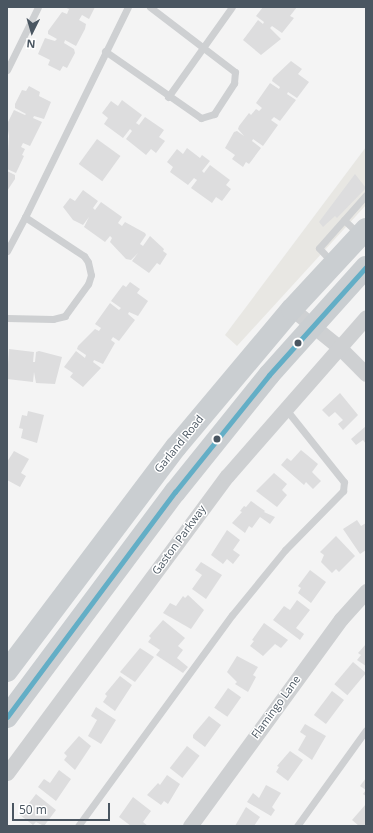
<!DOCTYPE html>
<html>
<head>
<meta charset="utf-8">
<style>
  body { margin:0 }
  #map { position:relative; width:373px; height:833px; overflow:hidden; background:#f4f4f4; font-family:"Open Sans",sans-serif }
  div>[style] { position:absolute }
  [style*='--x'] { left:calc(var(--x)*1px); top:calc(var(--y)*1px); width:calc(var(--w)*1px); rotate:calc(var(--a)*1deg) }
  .commercial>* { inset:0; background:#e8e7e3 }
  .building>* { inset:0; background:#ddddde; transform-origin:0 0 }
  .lane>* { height:7px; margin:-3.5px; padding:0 3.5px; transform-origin:3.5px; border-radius:3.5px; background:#ced0d2 }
  .street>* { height:15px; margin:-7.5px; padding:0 7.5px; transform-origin:7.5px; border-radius:7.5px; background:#ced0d2 }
  .primary>* { height:22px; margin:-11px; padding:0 11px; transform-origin:11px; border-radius:11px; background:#caced1 }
  .bus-1>* { height:5px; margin:-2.5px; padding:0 2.5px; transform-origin:2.5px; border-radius:2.5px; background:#63aec6 }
  .dots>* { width:11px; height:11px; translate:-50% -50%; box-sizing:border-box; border:2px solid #fff; border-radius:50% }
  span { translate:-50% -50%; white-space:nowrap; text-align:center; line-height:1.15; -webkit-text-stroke:3px #fff; paint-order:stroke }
  .street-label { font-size:11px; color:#4a5661 }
  .frame { position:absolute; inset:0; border:8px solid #4a5661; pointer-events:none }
  .north { position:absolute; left:12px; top:12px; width:40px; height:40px; -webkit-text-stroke:3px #fff; paint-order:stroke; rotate:185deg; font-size:11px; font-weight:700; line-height:16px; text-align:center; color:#4a5661 }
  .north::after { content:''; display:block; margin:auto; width:14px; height:18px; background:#4a5661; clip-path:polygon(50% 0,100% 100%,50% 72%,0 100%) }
  .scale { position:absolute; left:12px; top:803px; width:98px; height:18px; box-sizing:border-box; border:2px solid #4a5661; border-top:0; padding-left:5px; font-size:12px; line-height:14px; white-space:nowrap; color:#4a5661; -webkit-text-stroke:3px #fff; paint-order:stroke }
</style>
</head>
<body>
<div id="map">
  <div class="commercial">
    <div style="clip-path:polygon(366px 147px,366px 205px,237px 346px,225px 335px)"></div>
  </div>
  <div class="building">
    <div style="clip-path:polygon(64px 7px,95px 7px,89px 19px,82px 15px,79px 20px,86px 24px,85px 29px,76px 46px,65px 40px,64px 43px,74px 49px,75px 53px,67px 68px,63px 66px,60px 71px,48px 65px,50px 60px,38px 54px,45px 38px,55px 41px,57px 39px,48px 34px,48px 31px,62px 12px,67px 14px,69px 9px)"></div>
    <div style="clip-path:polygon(263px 7px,297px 7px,290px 16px,294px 18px,282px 33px,272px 26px,270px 28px,281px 39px,261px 55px,243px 40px,258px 20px,263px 24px,264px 22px,256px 16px)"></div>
    <div style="clip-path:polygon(291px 61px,302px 69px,298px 74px,309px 82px,297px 98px,288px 92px,287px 94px,296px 100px,280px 121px,274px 117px,271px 120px,278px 125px,263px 146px,253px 139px,252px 141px,261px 148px,249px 164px,246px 162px,243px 167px,232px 159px,235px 155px,225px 148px,234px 132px,237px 131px,244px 136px,238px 129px,239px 126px,249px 113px,251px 115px,256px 109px,259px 111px,262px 108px,256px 103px,270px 83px,279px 89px,280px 87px,272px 81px,273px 78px)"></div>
    <div style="clip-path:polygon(29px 86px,40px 92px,39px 96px,51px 102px,44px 119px,34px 116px,33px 118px,42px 122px,30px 146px,23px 143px,21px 147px,25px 149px,22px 155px,24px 156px,16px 173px,7px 169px,9px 136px,7px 124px,14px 110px,25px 115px,26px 114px,15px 108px,15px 104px,22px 90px,26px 91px)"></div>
    <div style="clip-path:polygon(122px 100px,142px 115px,136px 123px,139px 125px,145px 117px,164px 130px,159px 137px,165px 141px,156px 153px,151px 149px,146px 155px,126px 139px,132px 131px,130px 129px,123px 138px,104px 124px,108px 118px,102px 113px,111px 101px,118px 106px)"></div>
    <div style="left:97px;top:139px;width:29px;height:31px;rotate:36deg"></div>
    <div style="clip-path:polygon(187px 148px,200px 158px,202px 155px,210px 161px,202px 171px,204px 173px,210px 165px,230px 180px,226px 185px,231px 189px,222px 201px,216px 197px,212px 203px,191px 188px,197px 180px,194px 178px,188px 185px,170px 172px,173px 167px,167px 162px,177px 149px,183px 154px)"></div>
    <div style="clip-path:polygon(7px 171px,15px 175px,15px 179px,7px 191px)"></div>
    <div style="clip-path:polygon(355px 174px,366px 188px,337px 218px,335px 216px,323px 227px,319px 222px)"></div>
    <div style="clip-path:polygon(83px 190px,98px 201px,93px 208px,95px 210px,101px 202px,122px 217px,118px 223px,122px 226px,125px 222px,145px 233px,146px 235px,140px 244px,143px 246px,150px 236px,164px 249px,163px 251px,167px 254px,160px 265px,157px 263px,149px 273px,132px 261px,138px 253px,131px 260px,126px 259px,110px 242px,112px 238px,110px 236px,105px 242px,84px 227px,89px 217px,83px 225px,73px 220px,63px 207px,70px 198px,75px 201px)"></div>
    <div style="clip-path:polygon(130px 282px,140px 289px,137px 293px,148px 301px,138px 316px,129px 312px,128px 314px,135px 320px,119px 341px,113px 337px,111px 340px,115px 343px,103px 364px,94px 360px,93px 362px,101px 368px,83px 387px,70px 377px,73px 373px,64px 367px,76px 351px,85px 358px,86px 355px,77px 349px,78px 346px,95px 329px,99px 331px,101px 328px,95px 324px,110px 303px,119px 310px,121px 308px,111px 301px,123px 285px,126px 287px)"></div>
    <div style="clip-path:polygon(9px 349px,34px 352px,33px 362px,35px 362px,36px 352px,39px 351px,62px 357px,55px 384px,36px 383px,34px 372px,33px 382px,7px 379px)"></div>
    <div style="clip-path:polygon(340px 393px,358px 415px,343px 430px,338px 424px,343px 420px,335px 412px,329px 417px,322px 410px)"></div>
    <div style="clip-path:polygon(28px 411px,44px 415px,37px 443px,21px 438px,23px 429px,19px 428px,22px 415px,27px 416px)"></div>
    <div style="clip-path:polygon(366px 426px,366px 444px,363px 440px,356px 445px,351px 439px)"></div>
    <div style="clip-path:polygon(301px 450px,318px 464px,312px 472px,321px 481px,313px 489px,306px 482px,304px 485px,281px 465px,287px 458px,291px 461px)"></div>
    <div style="clip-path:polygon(14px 451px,29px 459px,21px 473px,26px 476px,20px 487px,7px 480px,7px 462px)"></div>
    <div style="clip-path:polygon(274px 473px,287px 484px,282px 490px,287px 495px,277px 507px,256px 491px)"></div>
    <div style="clip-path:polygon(251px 501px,265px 511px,264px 512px,275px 517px,270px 524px,260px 517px,252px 528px,249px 526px,245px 533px,232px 523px,242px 512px,240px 511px,244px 506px,246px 507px)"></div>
    <div style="clip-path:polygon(357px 520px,361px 526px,366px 523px,366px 550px,360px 554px,343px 529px)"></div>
    <div style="clip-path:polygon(227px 530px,240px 540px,233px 550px,240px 555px,233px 564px,227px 559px,223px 564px,211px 555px)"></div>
    <div style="clip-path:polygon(336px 536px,355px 556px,339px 572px,336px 569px,332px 573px,321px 562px,324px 555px,320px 552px)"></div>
    <div style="clip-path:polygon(201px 562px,222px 575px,206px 599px,192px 589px,202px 575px,195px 570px)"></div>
    <div style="clip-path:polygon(310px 570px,326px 582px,311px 603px,298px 593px,301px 588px,298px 586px)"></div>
    <div style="clip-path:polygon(188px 595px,204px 610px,191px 629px,163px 613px,170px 603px,176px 606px,183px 596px,185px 598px)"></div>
    <div style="clip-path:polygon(297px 600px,310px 610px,296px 628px,304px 634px,300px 640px,273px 620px,284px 606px,290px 610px)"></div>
    <div style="clip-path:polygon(163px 620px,185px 638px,178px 646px,183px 650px,177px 658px,188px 667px,183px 673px,156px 655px,160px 650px,148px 642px,151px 638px,149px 636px)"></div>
    <div style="clip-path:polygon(264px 623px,288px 640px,281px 648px,275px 644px,263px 656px,250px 646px,254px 641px,252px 640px)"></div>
    <div style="clip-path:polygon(366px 644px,366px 666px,357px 660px,361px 655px,358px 653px)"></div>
    <div style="clip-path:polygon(140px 648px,154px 657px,135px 682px,120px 672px)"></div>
    <div style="clip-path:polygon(237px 656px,258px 667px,253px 675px,256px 677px,248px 692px,235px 684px,237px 682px,227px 672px)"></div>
    <div style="left:353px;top:662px;width:17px;height:29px;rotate:40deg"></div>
    <div style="clip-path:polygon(120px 676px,132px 685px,115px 711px,103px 702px,107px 696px,105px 694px)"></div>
    <div style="left:228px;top:688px;width:16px;height:24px;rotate:35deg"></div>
    <div style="left:332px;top:691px;width:15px;height:30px;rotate:37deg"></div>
    <div style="clip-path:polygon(96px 707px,116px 720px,101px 744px,88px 736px,97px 720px,91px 716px)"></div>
    <div style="clip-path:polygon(209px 716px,221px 725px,205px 747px,193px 738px,193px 735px)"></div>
    <div style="clip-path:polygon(305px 724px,326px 736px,312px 760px,298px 750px,306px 736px,300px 732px)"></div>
    <div style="clip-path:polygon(79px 736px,91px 746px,75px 770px,64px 760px,67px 756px,64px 753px)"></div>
    <div style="left:187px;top:746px;width:16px;height:28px;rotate:38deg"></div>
    <div style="clip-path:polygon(290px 751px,303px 760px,288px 781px,276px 772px,279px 767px,277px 766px)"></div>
    <div style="clip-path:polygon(59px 770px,71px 779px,56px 801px,38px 787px,44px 779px,50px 783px)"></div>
    <div style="clip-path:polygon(167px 775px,180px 784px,168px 804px,164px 801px,161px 805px,147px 795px,158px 783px,160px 785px)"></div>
    <div style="clip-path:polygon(366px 778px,366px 796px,363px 794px,366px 790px,360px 786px)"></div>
    <div style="clip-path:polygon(266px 785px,281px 793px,272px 807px,275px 810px,271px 816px,247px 802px,253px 793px,259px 798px)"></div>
    <div style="clip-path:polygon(36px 794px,56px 810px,44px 826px,36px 822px,33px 825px,20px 815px)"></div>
    <div style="clip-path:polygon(133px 797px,151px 811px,143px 822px,148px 826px,131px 826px,119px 817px)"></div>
    <div style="clip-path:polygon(366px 804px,366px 826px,359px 826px,352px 820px)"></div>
    <div style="clip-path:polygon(246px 807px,260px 817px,254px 826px,235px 826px)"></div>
  </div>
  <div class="lane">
    <div style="--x:105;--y:51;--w:117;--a:34.9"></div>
    <div style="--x:201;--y:118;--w:14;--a:-17"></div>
    <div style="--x:214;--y:114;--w:37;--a:-57"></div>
    <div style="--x:234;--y:83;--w:11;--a:-85"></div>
    <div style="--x:235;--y:72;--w:107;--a:-142.6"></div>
    <div style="--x:7;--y:70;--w:70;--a:-63.8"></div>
    <div style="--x:168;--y:97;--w:110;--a:-54.6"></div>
    <div style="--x:25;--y:217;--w:234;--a:-63.9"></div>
    <div style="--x:344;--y:220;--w:19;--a:43"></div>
    <div style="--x:7;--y:251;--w:38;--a:-62"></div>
    <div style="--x:25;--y:217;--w:71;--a:33.5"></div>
    <div style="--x:84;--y:256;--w:7;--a:56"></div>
    <div style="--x:88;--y:262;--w:13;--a:77"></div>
    <div style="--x:91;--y:275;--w:9;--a:108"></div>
    <div style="--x:88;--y:284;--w:39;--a:126"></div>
    <div style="--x:65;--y:316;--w:12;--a:166"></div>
    <div style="--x:53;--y:319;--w:46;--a:-178.8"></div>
    <div style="--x:332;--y:262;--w:19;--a:-133"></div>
    <div style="--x:319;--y:248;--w:71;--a:-48.4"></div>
    <div style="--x:78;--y:826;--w:261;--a:-53.9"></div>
    <div style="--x:232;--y:615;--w:84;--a:-50.8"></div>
    <div style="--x:285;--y:550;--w:83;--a:-45.5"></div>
    <div style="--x:343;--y:491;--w:9;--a:-84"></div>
    <div style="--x:344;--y:482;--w:95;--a:-128.6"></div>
    <div style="--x:297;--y:826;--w:118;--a:-54.3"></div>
  </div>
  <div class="street">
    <div style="--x:292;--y:309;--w:60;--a:39"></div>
    <div style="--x:339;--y:347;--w:38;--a:45"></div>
    <div style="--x:7;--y:773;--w:370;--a:-53.5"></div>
    <div style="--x:227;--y:476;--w:211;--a:-48.8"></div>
    <div style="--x:190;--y:826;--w:256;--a:-53.9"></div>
    <div style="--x:341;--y:619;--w:38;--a:-48"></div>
  </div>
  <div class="primary">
    <div style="--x:7;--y:671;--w:281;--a:-53"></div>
    <div style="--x:176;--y:447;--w:180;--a:-50"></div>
    <div style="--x:292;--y:309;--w:109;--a:-47.2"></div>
    <div style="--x:7;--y:717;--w:281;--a:-53.3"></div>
    <div style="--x:175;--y:492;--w:150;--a:-51.2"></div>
    <div style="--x:269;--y:375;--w:145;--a:-48.1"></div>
  </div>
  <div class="bus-1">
    <div style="--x:7;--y:717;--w:281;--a:-53.3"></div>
    <div style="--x:175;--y:492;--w:150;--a:-51.2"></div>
    <div style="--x:269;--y:375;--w:145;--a:-48.1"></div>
  </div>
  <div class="dots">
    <div style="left:298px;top:343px;background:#4a5661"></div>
    <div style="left:217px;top:439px;background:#4a5661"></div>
  </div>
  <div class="street-label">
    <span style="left:179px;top:444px;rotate:-51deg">Garland Road</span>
    <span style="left:179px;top:540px;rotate:-54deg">Gaston Parkway</span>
    <span style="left:276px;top:707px;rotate:-54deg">Flamingo Lane</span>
  </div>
  <div class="frame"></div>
  <div class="north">N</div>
  <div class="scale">50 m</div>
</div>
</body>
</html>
